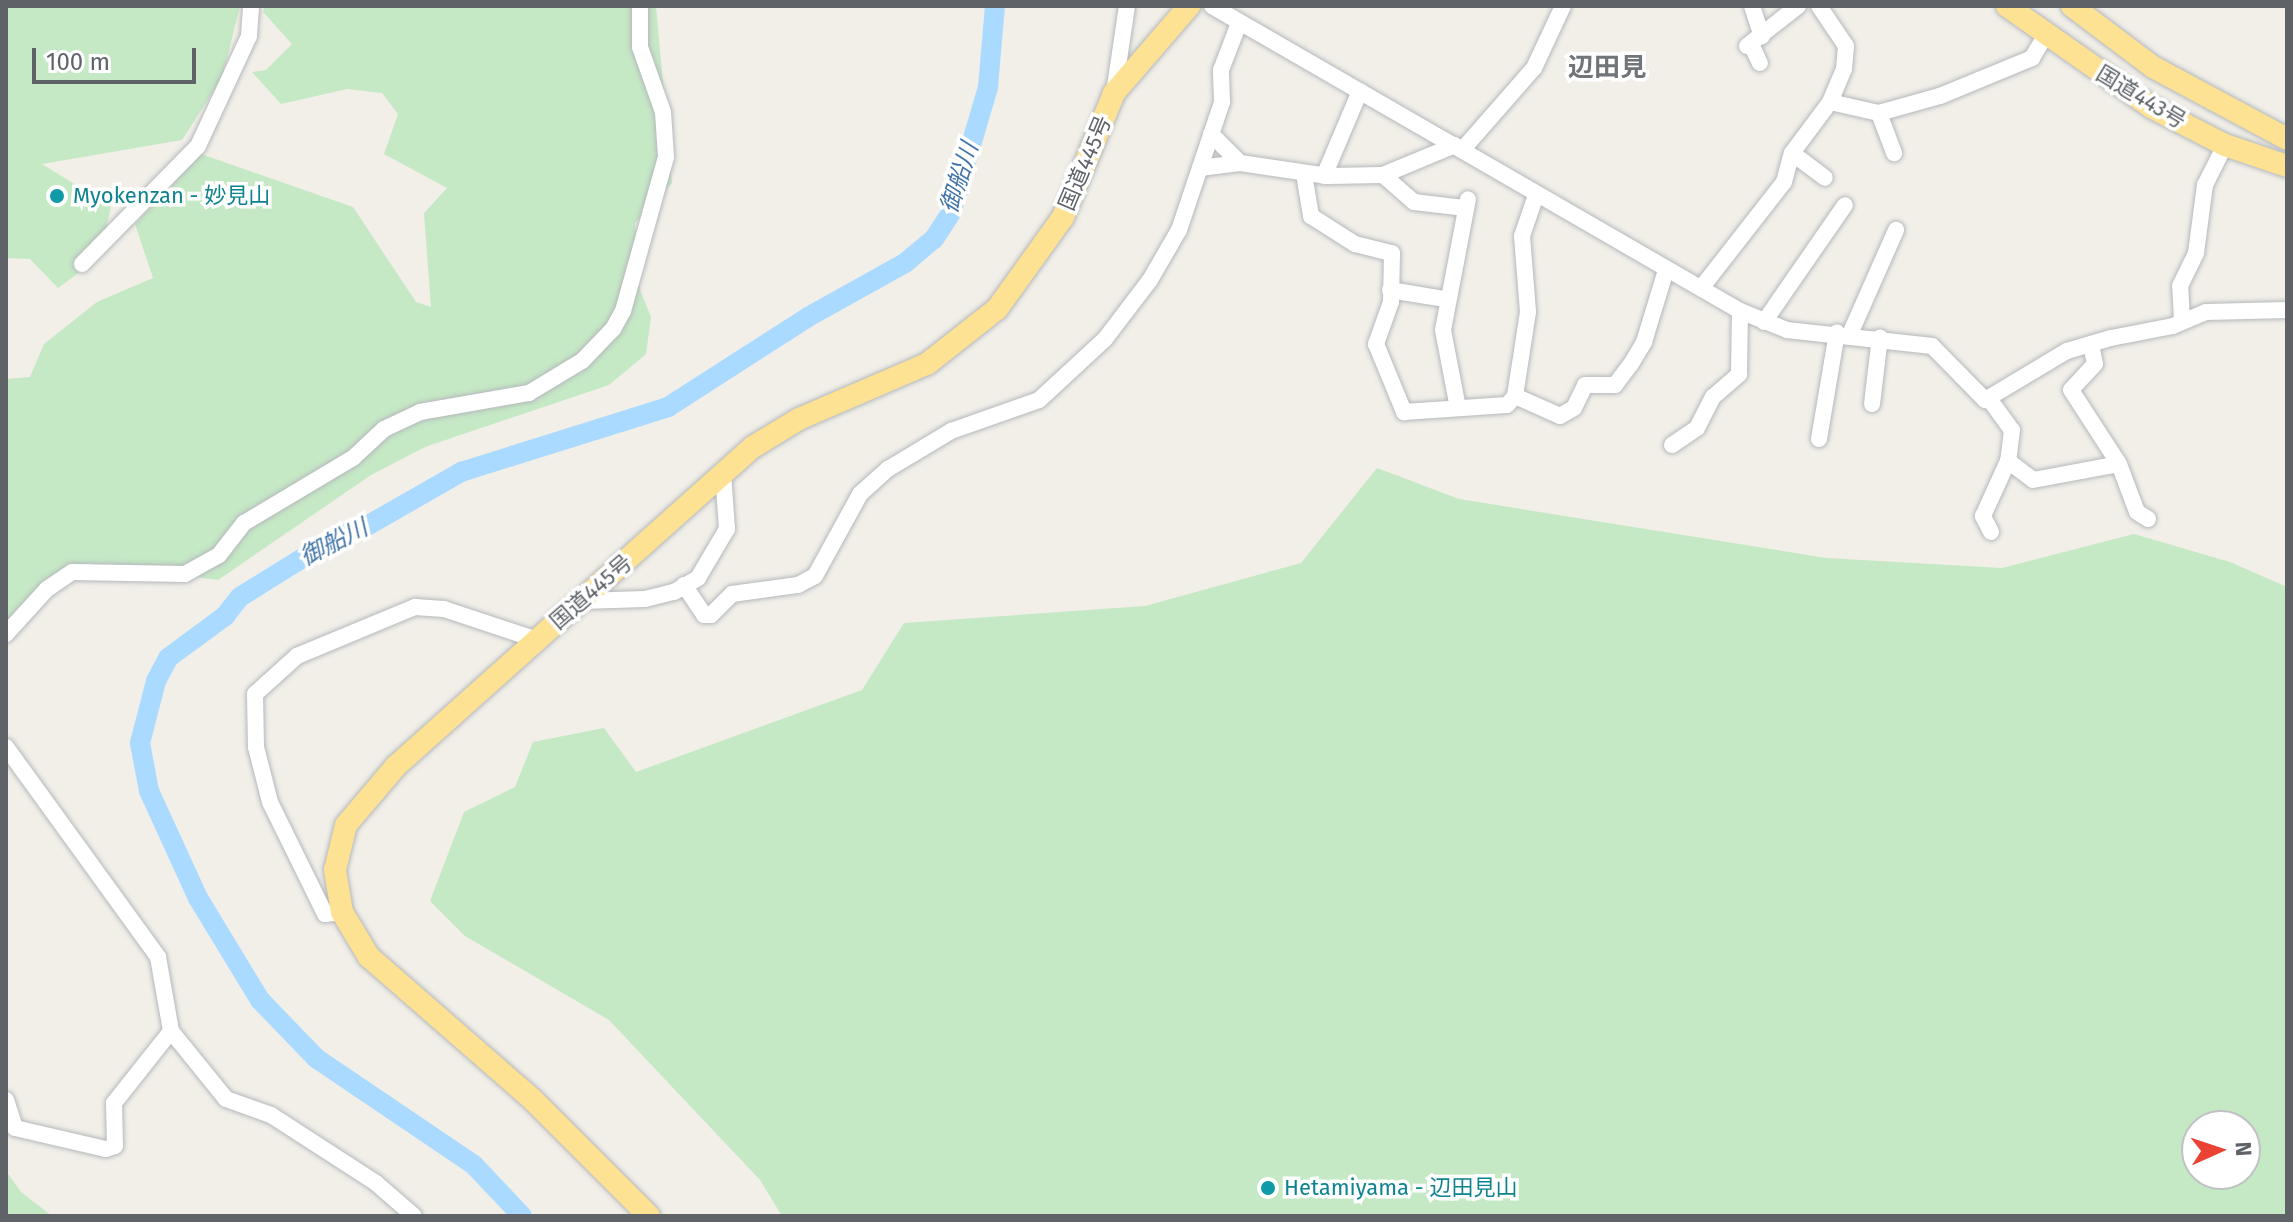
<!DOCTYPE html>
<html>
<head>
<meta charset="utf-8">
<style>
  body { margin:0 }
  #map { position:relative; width:2293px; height:1222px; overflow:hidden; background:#f1efe8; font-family:"Fira Sans","Noto Sans JP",sans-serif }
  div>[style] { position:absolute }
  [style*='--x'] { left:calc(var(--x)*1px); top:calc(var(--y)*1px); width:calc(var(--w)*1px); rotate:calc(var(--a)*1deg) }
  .green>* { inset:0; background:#c5e8c5 }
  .river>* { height:20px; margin:-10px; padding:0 10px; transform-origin:10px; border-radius:10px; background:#aadaff }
  .roads { filter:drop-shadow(0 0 2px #b5b8bc) drop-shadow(0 0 2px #b5b8bc) }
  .minor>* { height:16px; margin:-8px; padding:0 8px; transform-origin:8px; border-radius:8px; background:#fff }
  .highway>* { height:22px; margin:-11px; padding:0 11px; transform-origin:11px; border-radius:11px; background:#fde293 }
  .dots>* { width:22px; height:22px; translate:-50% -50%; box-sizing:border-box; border:4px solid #fff; border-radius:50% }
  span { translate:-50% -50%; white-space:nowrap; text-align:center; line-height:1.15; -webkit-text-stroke:7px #fff; paint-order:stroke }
  .street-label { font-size:22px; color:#5f6368 }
  .culture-label { font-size:22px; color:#0d838f }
  .left { translate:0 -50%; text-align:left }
  .water-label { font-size:24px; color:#4174aa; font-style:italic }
  .quarter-label { font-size:26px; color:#70757a; font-weight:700 }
  .frame { position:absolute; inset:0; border:8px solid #5f6368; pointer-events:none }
  .north { position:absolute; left:2181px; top:1110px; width:80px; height:80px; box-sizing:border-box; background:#fff; border:2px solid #bfc1c3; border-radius:50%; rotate:87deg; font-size:22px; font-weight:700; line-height:32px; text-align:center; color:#5f6368 }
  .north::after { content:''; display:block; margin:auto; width:28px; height:36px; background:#ea4335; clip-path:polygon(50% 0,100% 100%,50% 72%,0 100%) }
  .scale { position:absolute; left:32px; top:48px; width:164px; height:36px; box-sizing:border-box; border:4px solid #5f6368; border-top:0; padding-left:10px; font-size:24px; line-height:28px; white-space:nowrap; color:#5f6368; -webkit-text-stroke:6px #fff; paint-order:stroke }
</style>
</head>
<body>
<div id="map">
  <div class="green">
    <div style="clip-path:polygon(6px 6px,240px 6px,222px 78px,182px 140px,42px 164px,111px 207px,99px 258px,58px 288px,30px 259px,6px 258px)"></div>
    <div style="clip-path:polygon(265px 6px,656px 6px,672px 183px,635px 223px,640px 290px,651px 317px,646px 354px,609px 385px,425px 447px,371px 475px,218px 580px,87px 563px,6px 621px,6px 379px,30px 377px,44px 344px,97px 302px,153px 278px,135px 224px,201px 154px,353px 207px,416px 302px,431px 307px,424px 213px,447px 188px,384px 154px,398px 114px,382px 93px,347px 89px,281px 104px,252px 72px,266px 70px,292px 44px,263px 12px)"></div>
    <div style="clip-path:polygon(evenodd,1377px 468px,1459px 499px,1826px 558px,2002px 568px,2134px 534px,2230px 562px,2287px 587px,2287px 1216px,782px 1216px,760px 1180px,609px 1020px,465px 936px,430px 901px,464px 812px,515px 787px,533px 742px,604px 728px,636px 772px,862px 690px,904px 623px,1145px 606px,1301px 563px,1377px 468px,2197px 1126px,2245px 1126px,2245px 1174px,2197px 1174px,2197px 1126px)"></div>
    <div style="clip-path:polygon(6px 1171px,21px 1192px,52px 1216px,6px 1216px)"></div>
  </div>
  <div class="river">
    <div style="--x:522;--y:1216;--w:70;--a:-133.3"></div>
    <div style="--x:474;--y:1165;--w:191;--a:-145.9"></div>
    <div style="--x:316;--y:1058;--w:81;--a:-134"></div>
    <div style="--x:260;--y:1000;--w:119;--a:-121.3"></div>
    <div style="--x:198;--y:898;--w:118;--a:-114.6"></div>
    <div style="--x:149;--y:791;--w:49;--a:-100.6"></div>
    <div style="--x:140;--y:743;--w:64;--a:-75.5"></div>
    <div style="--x:156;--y:681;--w:26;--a:-62"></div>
    <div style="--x:168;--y:658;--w:71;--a:-36.4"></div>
    <div style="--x:225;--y:616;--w:24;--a:-52"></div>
    <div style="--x:240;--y:597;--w:110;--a:-31.9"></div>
    <div style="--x:333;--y:539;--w:34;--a:-21"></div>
    <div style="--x:365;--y:527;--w:111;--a:-29.8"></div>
    <div style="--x:461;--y:472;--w:217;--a:-17.4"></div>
    <div style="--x:668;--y:407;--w:166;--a:-32.7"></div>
    <div style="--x:808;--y:317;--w:111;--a:-29.1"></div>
    <div style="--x:905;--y:263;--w:38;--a:-40"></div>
    <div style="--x:934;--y:239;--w:31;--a:-57"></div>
    <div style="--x:951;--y:213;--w:131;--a:-73.6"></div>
    <div style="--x:988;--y:87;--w:81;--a:-85.1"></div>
  </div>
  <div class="roads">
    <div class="minor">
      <div style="--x:1212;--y:6;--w:610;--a:30.01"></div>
      <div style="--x:1740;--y:311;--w:51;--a:22"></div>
      <div style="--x:1787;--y:330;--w:146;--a:6.3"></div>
      <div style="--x:1932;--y:346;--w:76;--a:45.5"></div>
      <div style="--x:1985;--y:400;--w:96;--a:-30.9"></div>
      <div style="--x:2067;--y:351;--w:46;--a:-16.5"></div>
      <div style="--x:2111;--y:338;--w:63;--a:-11"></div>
      <div style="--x:2173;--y:326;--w:36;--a:-23"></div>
      <div style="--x:2206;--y:312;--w:81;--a:-1.4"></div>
      <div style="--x:1752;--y:6;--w:32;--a:72"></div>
      <div style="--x:1751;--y:44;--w:21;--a:65"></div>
      <div style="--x:1747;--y:46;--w:65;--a:-38.1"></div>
      <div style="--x:1114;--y:93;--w:88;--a:-81.5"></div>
      <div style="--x:1830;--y:102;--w:50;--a:12.7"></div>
      <div style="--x:1879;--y:113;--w:63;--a:-15.6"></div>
      <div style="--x:1940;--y:96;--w:100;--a:-22.4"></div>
      <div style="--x:2032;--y:58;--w:26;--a:-59"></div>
      <div style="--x:1879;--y:113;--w:43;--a:69.4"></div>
      <div style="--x:1211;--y:134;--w:41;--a:45"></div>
      <div style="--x:1463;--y:149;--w:108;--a:-48.8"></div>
      <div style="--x:1534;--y:68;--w:68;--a:-64.9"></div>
      <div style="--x:1792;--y:153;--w:41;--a:37.1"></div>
      <div style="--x:1200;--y:168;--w:40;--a:-7.1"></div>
      <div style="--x:1240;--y:163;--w:89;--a:8.4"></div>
      <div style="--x:1328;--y:176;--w:55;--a:-1"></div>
      <div style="--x:1383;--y:175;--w:78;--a:-22.6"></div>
      <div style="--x:1304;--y:174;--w:43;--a:80.5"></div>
      <div style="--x:1311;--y:216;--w:52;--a:32.5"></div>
      <div style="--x:1355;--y:244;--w:38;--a:14"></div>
      <div style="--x:1392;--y:253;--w:49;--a:91.2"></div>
      <div style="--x:1391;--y:302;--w:45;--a:109.7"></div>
      <div style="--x:1376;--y:344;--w:74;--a:67.6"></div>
      <div style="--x:1404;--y:412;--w:103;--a:-3.9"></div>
      <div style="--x:1507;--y:405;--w:12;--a:-48"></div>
      <div style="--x:1515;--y:396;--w:49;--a:24"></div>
      <div style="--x:1560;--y:416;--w:16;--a:-30"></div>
      <div style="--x:1574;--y:408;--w:25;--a:-64"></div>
      <div style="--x:1585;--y:385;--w:30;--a:0"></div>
      <div style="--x:1615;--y:385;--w:26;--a:-53"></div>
      <div style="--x:1631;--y:364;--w:26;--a:-59"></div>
      <div style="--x:1644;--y:342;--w:75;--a:-73"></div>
      <div style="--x:1383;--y:175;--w:41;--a:41.1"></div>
      <div style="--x:1414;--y:202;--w:50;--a:6.8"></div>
      <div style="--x:1324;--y:176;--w:92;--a:-67"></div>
      <div style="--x:82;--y:264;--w:165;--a:-45.5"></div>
      <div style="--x:198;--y:146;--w:121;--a:-65.1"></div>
      <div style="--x:249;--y:36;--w:30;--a:-86"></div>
      <div style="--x:1702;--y:287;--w:133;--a:-52"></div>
      <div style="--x:1784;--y:182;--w:30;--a:-75"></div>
      <div style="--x:1792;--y:153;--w:64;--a:-53.3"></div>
      <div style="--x:1830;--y:102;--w:36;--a:-67"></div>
      <div style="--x:1844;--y:69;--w:23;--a:-85"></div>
      <div style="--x:1846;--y:46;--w:48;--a:-124"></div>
      <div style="--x:1390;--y:290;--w:56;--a:9.3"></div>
      <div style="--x:2182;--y:321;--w:35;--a:-93"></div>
      <div style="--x:2180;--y:286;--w:37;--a:-64"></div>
      <div style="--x:2196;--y:253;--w:69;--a:-82.5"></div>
      <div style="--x:2205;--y:185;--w:45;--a:-63.4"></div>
      <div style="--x:1764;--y:322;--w:142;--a:-55.3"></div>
      <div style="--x:1850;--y:334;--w:114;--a:-66.1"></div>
      <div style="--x:2091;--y:344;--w:20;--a:79"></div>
      <div style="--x:2095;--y:364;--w:35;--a:133"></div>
      <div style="--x:2071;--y:390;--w:88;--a:57"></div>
      <div style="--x:2119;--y:464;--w:51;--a:69.4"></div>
      <div style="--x:2137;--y:512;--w:13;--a:32"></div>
      <div style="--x:1515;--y:396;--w:85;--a:-81.2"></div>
      <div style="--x:1528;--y:312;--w:76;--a:-94.5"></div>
      <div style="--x:1522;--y:236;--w:43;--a:-71.1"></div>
      <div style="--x:1990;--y:400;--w:37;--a:54"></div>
      <div style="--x:2012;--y:430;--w:31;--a:97"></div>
      <div style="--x:2008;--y:461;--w:31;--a:37"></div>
      <div style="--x:2033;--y:480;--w:87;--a:-10.5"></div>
      <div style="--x:1872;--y:404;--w:67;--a:-83.2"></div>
      <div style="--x:1458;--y:408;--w:79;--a:-100.9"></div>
      <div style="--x:1443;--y:330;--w:133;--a:-79.2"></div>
      <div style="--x:1819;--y:439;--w:108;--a:-80.4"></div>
      <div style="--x:1672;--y:445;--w:30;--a:-34"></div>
      <div style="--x:1697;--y:428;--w:35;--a:-63"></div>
      <div style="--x:1713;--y:397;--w:35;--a:-41"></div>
      <div style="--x:1739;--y:374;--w:63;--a:-89.1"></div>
      <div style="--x:1991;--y:532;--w:18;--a:-117"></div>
      <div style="--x:1983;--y:516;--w:60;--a:-65.6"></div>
      <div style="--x:684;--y:585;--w:36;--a:56"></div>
      <div style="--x:704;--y:615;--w:7;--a:0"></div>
      <div style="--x:711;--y:615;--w:30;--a:-45"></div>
      <div style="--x:732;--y:594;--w:67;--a:-7.8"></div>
      <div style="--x:798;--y:585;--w:19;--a:-28"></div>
      <div style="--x:815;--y:576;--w:94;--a:-61.2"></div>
      <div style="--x:860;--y:494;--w:38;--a:-42"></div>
      <div style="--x:888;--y:469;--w:74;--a:-31.1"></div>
      <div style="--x:951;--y:431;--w:93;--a:-19.4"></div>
      <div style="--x:1039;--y:400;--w:90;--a:-42.7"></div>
      <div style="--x:1105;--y:339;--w:74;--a:-52.7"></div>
      <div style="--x:1150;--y:280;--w:58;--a:-59.9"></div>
      <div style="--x:1179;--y:230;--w:135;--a:-71.4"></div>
      <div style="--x:1222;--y:102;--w:32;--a:-92"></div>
      <div style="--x:1221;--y:70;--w:50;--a:-69"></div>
      <div style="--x:581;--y:601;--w:64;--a:-1.8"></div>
      <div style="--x:645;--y:599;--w:30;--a:-14"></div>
      <div style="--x:674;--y:592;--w:28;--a:-30"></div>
      <div style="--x:698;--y:578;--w:57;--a:-59.4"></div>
      <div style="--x:727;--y:529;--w:56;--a:-94.1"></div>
      <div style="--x:6;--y:634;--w:61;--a:-47.7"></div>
      <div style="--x:47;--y:589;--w:30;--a:-34"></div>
      <div style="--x:72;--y:572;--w:113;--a:1"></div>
      <div style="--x:185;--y:574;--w:39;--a:-29"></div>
      <div style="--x:219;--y:555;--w:41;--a:-52"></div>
      <div style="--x:244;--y:523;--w:127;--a:-30.8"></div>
      <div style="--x:353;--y:458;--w:42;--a:-43.1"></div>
      <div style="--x:384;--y:429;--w:40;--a:-25"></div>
      <div style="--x:420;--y:412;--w:111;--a:-9.9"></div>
      <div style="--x:529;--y:393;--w:62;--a:-31.1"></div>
      <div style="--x:582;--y:361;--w:45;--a:-45.9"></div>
      <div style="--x:613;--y:329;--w:21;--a:-61"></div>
      <div style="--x:623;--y:311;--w:160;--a:-74.4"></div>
      <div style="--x:666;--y:157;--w:45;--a:-93.8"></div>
      <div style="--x:663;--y:112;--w:69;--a:-109.5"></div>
      <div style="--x:640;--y:47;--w:41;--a:-90"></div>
      <div style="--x:6;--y:747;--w:259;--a:54.1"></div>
      <div style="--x:158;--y:957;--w:75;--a:80"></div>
      <div style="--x:171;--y:1031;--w:87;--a:51"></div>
      <div style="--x:226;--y:1099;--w:48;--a:19.6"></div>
      <div style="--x:271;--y:1115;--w:125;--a:32.9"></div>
      <div style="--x:376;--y:1183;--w:50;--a:41"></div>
      <div style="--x:342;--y:912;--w:17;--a:173"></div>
      <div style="--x:325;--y:914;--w:125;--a:-116.2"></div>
      <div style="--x:270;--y:802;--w:57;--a:-104.3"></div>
      <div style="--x:256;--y:747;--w:53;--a:-91.1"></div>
      <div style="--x:255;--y:694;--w:57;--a:-42.1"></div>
      <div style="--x:297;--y:656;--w:128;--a:-22.6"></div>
      <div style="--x:415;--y:607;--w:29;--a:4"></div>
      <div style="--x:444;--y:609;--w:98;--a:18.4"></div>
      <div style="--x:6;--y:1100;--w:29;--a:72"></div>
      <div style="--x:15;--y:1128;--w:93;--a:13"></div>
      <div style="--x:106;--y:1149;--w:9;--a:-18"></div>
      <div style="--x:115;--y:1146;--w:43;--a:-91.3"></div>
      <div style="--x:114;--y:1103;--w:92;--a:-51.6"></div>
    </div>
    <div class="highway">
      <div style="--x:2007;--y:6;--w:176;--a:35"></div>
      <div style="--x:2151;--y:107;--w:83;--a:27.2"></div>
      <div style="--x:2225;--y:145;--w:65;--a:18.7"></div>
      <div style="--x:2072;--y:6;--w:101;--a:37"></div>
      <div style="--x:2153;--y:67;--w:152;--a:28.2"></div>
      <div style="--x:649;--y:1216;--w:165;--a:-135"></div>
      <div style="--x:532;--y:1099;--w:216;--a:-138.9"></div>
      <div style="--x:369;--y:957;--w:52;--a:-121"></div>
      <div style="--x:342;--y:912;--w:43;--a:-99.5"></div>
      <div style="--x:335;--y:870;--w:46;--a:-76.3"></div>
      <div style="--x:346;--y:825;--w:77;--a:-49.7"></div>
      <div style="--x:396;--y:766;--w:479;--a:-41.8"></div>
      <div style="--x:753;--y:447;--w:54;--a:-31.3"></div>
      <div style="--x:799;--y:419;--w:139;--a:-23.3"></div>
      <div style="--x:927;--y:364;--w:89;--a:-38.2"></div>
      <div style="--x:997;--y:309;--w:113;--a:-54.3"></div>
      <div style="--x:1063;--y:217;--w:134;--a:-67.6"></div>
      <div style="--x:1114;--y:93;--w:115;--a:-49.2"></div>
    </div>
  </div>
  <div class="dots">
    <div style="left:57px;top:196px;background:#0f9aa8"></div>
    <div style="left:1268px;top:1188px;background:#0f9aa8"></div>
  </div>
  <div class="street-label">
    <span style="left:2141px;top:97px;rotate:31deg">国道443号</span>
    <span style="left:1085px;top:163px;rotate:-67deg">国道445号</span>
    <span style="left:591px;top:592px;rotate:-41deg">国道445号</span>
  </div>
  <div class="culture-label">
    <span class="left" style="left:73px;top:196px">Myokenzan - 妙見山</span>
    <span class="left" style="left:1284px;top:1188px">Hetamiyama - 辺田見山</span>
  </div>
  <div class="water-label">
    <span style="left:960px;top:178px;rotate:-72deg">御船川</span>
    <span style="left:334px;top:543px;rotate:-27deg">御船川</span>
  </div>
  <div class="quarter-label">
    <span style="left:1607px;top:68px">辺田見</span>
  </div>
  <div class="frame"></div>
  <div class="north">N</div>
  <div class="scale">100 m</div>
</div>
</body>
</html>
